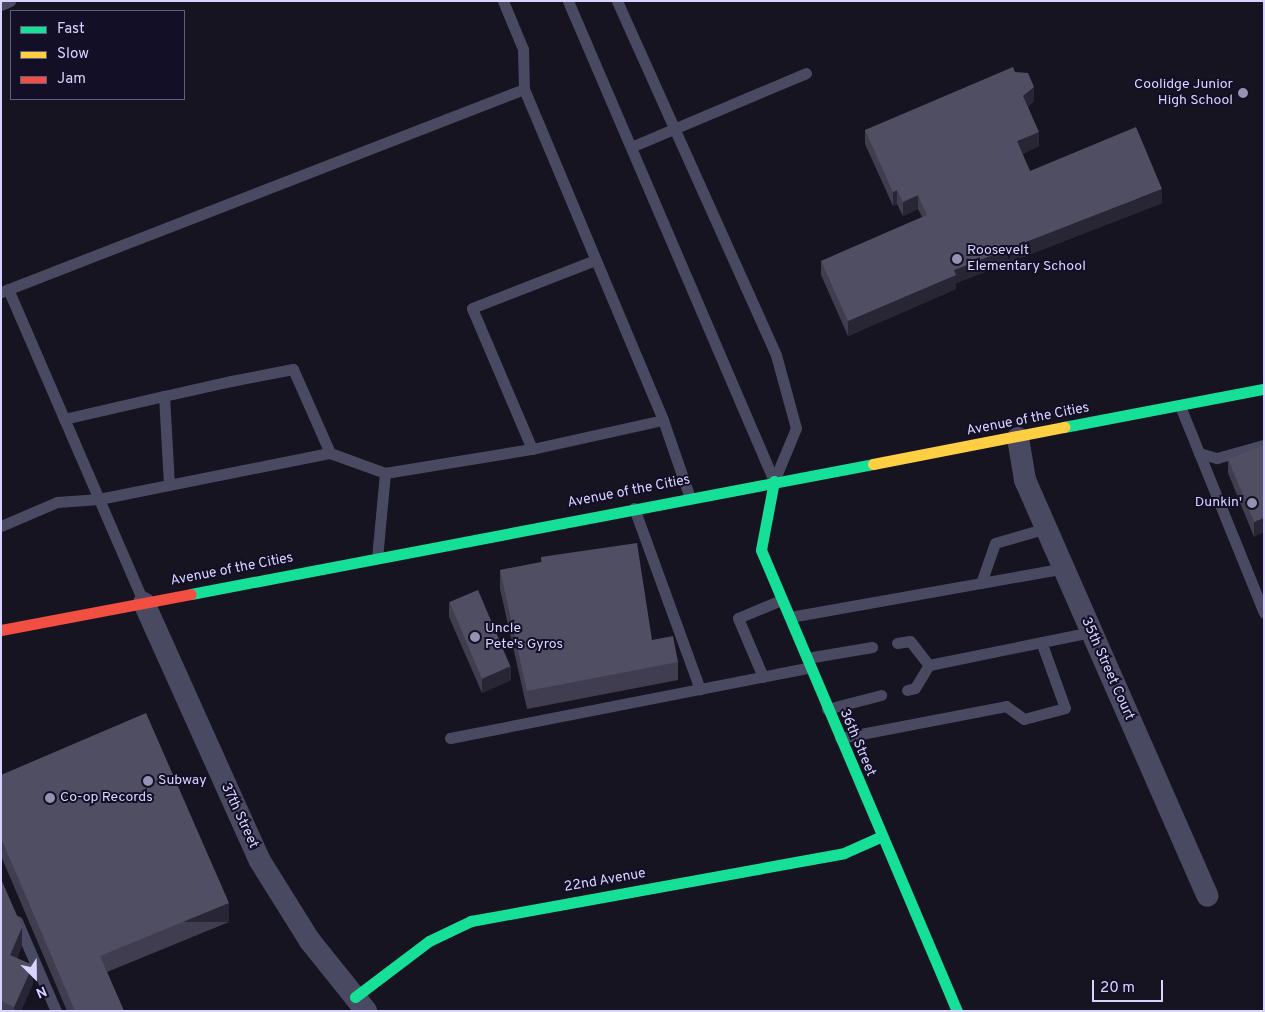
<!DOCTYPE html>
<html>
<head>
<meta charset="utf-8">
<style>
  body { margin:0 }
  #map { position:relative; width:1265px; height:1012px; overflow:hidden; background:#161421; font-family:Overpass,sans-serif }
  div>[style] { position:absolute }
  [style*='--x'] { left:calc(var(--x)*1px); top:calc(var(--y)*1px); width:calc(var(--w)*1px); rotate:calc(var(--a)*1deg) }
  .lane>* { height:11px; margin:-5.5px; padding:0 5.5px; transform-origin:5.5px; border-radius:5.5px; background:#4a4962 }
  .street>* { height:22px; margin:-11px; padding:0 11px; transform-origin:11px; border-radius:11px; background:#4a4962 }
  .fast>* { height:11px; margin:-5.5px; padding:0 5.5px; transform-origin:5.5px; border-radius:5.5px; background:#16e098 }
  .slow>* { height:11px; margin:-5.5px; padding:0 5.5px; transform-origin:5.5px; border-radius:5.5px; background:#ffcf43 }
  .jam>* { height:11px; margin:-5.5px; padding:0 5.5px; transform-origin:5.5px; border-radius:5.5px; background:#f24e42 }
  .wall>* { inset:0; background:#403d50 }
  .shaded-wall>* { inset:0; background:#282635; transform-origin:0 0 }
  .building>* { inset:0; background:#504e63; transform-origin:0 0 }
  .dots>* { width:14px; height:14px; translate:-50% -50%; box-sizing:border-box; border:2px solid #130f26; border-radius:50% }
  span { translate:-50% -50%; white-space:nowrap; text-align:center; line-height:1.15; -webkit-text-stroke:4px #130f26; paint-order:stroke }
  .poi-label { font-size:14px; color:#d9d4ff }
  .right { translate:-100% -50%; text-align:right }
  .left { translate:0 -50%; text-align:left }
  .street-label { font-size:14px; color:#d9d4ff }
  .frame { position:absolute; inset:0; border:2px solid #d9d4ff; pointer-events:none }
  .legend { position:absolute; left:10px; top:10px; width:175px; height:90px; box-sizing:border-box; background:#130f26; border:1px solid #625e7d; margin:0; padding:6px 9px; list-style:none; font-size:15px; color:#d9d4ff }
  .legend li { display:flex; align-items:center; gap:10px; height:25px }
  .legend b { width:25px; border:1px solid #625e7d }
  .north { position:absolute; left:10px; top:952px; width:50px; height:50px; -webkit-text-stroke:4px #130f26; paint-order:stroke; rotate:157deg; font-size:14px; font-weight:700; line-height:20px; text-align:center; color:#d9d4ff }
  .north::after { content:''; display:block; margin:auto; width:18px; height:22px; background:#d9d4ff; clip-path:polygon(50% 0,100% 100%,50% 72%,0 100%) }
  .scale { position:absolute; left:1092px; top:980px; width:71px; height:22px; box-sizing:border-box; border:2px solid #d9d4ff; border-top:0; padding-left:6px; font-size:15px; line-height:18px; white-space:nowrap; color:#d9d4ff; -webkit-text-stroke:4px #130f26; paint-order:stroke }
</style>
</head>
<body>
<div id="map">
  <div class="lane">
    <div style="--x:503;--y:1;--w:52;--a:67.4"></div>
    <div style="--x:523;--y:49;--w:40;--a:88.6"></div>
    <div style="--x:568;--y:1;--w:522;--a:66.77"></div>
    <div style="--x:617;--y:1;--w:388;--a:65.8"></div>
    <div style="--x:776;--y:355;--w:76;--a:74.7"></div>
    <div style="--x:796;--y:428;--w:57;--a:112.5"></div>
    <div style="--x:1;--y:5;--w:10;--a:-24"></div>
    <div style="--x:631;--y:147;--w:190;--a:-22.9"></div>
    <div style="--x:8;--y:289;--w:342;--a:66.6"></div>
    <div style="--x:1;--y:292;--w:561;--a:-21.21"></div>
    <div style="--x:524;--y:89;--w:359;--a:67.2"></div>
    <div style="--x:1180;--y:406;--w:223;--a:67.9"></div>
    <div style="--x:64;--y:419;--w:103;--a:-13"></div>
    <div style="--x:532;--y:449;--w:153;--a:-113.1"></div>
    <div style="--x:472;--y:308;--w:132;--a:-21.3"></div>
    <div style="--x:1199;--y:453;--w:19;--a:16"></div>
    <div style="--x:1217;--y:458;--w:49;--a:-15.5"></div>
    <div style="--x:169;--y:485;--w:89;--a:-93.2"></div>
    <div style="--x:164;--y:396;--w:69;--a:-12.6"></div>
    <div style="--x:231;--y:381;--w:63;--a:-11"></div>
    <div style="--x:293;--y:369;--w:92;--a:66.2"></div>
    <div style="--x:634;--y:508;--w:193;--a:70"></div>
    <div style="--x:1;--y:526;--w:61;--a:-23.2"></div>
    <div style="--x:57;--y:502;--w:42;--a:-4.1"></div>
    <div style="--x:99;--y:499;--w:236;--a:-11.3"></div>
    <div style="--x:330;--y:453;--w:59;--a:20"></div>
    <div style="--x:377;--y:558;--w:85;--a:-84.6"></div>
    <div style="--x:385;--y:473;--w:149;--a:-9.3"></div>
    <div style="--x:532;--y:449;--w:134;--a:-12.5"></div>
    <div style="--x:663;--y:420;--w:79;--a:70.9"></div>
    <div style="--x:981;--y:583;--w:42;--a:-70.7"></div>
    <div style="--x:995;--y:543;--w:54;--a:-16.1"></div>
    <div style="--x:790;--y:617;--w:278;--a:-10.1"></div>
    <div style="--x:897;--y:643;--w:13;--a:-9"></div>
    <div style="--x:910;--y:641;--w:31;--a:52"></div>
    <div style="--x:807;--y:658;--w:66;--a:-9.6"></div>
    <div style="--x:763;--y:677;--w:64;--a:-113"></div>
    <div style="--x:738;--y:618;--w:47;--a:-22.7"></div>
    <div style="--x:907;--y:690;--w:8;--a:-14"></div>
    <div style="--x:915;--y:688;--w:27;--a:-59"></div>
    <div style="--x:929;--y:665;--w:165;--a:-11.5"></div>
    <div style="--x:827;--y:709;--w:56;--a:-14.5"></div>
    <div style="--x:450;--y:738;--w:365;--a:-11.1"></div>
    <div style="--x:840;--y:738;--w:169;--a:-10.9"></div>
    <div style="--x:1006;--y:706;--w:22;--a:36"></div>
    <div style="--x:1024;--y:719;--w:42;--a:-15"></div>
    <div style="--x:1065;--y:708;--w:68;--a:-109.8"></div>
    <div style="--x:17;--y:921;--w:98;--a:66.6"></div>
  </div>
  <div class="street">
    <div style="--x:1018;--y:438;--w:43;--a:80.5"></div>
    <div style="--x:1025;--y:480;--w:454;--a:66.3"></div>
    <div style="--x:144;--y:603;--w:283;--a:65.8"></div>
    <div style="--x:260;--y:861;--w:94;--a:58"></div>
    <div style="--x:310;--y:941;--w:90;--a:51.3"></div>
  </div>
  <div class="fast">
    <div style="--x:1064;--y:427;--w:204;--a:-10.8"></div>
    <div style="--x:774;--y:481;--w:70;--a:100.7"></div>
    <div style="--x:761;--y:550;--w:501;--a:66.97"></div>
    <div style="--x:191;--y:594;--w:694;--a:-10.79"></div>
    <div style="--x:355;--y:997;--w:93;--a:-37.1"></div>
    <div style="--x:429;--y:941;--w:47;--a:-25.5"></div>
    <div style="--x:471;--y:921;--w:379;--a:-10.3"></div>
    <div style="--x:844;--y:853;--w:39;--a:-24"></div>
  </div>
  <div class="slow">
    <div style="--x:873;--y:464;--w:195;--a:-11"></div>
  </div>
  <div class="jam">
    <div style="--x:1;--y:630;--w:193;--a:-10.7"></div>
  </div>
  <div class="wall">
    <div style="clip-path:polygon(1034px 101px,1028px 106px,1039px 146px,1022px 154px,1030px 171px,1162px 203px,956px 283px,956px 289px,848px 336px,821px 275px,821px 261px,922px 217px,918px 209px,903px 216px,897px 204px,893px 206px,865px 144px,865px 130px)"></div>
    <div style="clip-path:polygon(1264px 444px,1254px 537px,1228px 473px,1228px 459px)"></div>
    <div style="clip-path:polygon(541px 557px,678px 662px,678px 680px,527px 709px,500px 589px,500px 570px,541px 562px)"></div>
    <div style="clip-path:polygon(449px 602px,511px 680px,482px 693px,449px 617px)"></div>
    <div style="clip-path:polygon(1px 775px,229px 922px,107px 972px,124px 1011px,67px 1011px,1px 856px)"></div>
    <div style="clip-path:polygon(1px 879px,22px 945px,17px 958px,33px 983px,21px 1011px,1px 1011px)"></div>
  </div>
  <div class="shaded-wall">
    <div style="clip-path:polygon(1034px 87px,1034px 101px,1023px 110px,1023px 96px)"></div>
    <div style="clip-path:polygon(1039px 132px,1039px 146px,1017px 156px,1017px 141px)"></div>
    <div style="clip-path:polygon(1162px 189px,1162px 203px,956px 283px,956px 289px,848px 336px,848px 321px,954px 270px)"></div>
    <div style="clip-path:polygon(897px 190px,897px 204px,893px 206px,893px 192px)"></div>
    <div style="clip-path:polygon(918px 195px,918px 209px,903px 216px,903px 202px)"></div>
    <div style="clip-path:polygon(1264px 518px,1264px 532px,1254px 537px,1254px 522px)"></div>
    <div style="clip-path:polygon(511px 666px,511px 680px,482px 693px,482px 679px)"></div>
    <div style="left:229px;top:903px;width:19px;height:139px;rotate:90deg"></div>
    <div style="clip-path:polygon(22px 927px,22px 945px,10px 973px,10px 955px)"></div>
    <div style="clip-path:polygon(33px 965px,33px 983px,21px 1011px,14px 1011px,14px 1007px)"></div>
  </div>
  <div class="building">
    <div style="clip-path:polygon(1013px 67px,1015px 72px,1028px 73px,1034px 87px,1023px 96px,1039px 132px,1017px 141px,1030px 171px,1136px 127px,1162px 189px,954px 270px,956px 275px,848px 321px,821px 261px,927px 215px,918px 195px,903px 202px,897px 190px,893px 192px,865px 130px)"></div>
    <div style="clip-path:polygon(1264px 444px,1264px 518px,1254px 522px,1228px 459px)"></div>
    <div style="clip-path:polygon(637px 543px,652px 640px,673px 636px,678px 662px,527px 691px,500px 570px,542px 562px,541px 557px)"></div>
    <div style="left:478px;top:590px;width:83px;height:31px;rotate:67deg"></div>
    <div style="clip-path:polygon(146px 713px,229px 903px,100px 956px,124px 1011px,75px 1011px,1px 838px,1px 775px)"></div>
    <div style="clip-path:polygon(1px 879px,22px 927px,10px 955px,33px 965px,14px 1007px,1px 1001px)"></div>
  </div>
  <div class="dots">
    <div style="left:1243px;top:93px;background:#9591b1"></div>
    <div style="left:957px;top:259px;background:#9591b1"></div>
    <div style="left:1252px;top:503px;background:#9591b1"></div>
    <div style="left:475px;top:637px;background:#9591b1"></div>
    <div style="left:148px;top:781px;background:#9591b1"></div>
    <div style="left:50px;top:798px;background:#9591b1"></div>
  </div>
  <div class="poi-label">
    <span class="right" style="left:1233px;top:93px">Coolidge Junior<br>High School</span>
    <span class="left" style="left:967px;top:259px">Roosevelt<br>Elementary School</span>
    <span class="right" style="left:1242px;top:503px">Dunkin'</span>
    <span class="left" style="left:485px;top:637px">Uncle<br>Pete's Gyros</span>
    <span class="left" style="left:158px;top:781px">Subway</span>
    <span class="left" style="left:60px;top:798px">Co-op Records</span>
  </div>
  <div class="street-label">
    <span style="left:1028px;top:420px;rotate:-11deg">Avenue of the Cities</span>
    <span style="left:629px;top:492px;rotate:-11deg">Avenue of the Cities</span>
    <span style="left:232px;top:570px;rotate:-11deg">Avenue of the Cities</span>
    <span style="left:1107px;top:669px;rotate:66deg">35th Street Court</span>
    <span style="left:857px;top:743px;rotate:67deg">36th Street</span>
    <span style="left:239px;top:816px;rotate:65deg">37th Street</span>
    <span style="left:605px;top:881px;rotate:-10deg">22nd Avenue</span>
  </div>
  <div class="frame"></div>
  <ul class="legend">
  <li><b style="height:6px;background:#16e098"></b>Fast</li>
  <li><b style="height:6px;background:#ffcf43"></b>Slow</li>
  <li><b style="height:6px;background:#f24e42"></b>Jam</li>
  </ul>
  <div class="north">N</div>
  <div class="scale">20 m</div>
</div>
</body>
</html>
